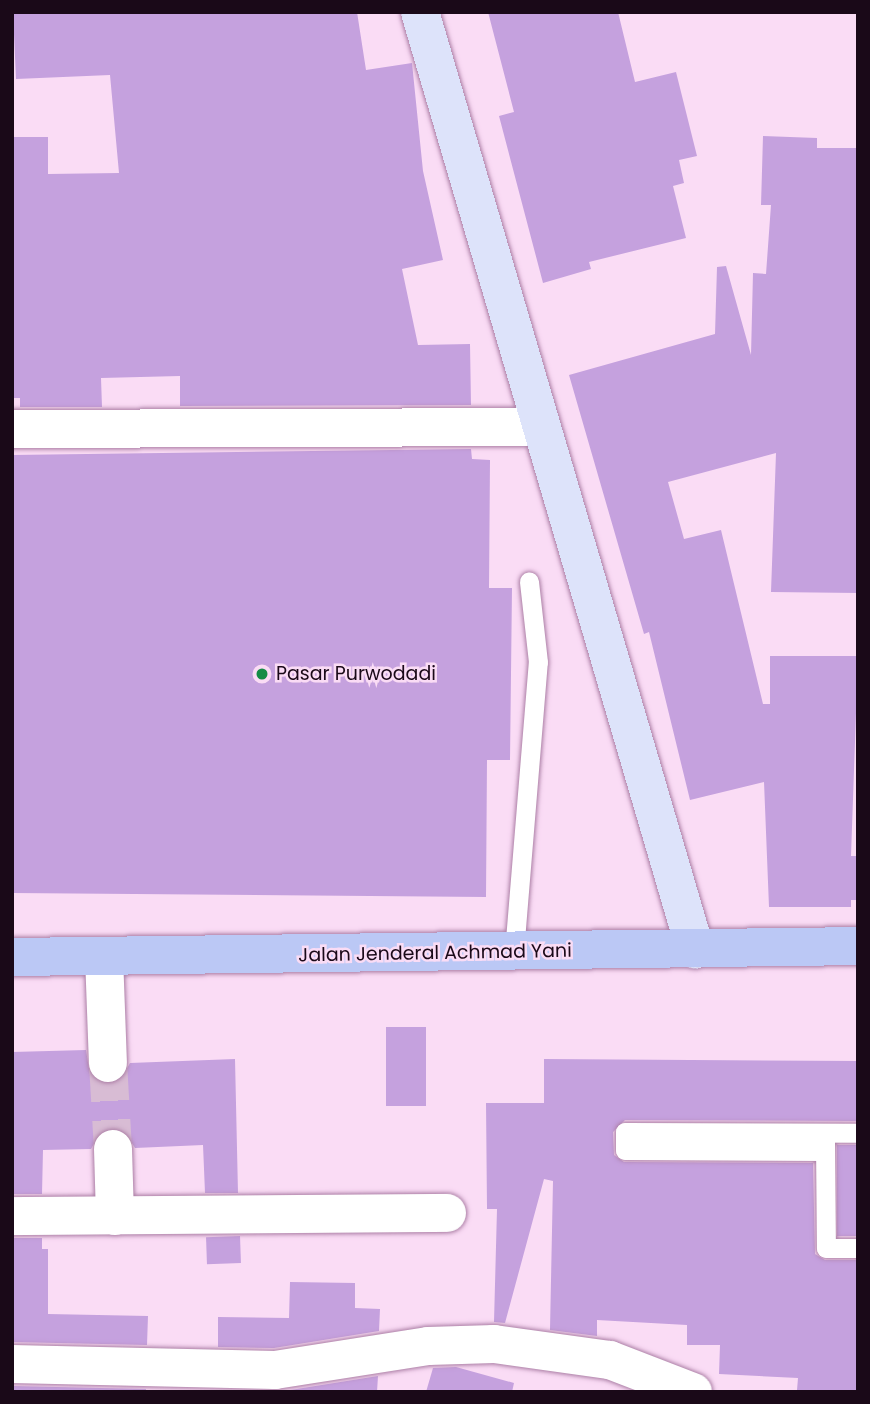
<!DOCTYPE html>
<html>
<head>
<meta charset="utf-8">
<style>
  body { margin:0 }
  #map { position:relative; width:870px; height:1404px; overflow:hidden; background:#fadcf5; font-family:Poppins,sans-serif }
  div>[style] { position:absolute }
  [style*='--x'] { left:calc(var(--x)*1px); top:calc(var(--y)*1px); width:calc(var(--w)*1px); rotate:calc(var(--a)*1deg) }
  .building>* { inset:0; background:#c5a1de; transform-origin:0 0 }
  .minor-tunnel>* { height:38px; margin-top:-19px; transform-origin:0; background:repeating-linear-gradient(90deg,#d8bcd4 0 38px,transparent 0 57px) }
  .roads { filter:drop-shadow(0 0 2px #ac7fa6) drop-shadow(0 0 2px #ac7fa6) }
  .service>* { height:19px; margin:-9.5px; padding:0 9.5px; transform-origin:9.5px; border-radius:9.5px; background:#fff }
  .minor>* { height:38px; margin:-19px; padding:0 19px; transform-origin:19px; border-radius:19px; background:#fff }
  .secondary>* { height:38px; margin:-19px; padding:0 19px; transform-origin:19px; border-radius:19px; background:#dde3fa }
  .primary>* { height:38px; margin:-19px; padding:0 19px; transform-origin:19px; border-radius:19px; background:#bbc8f5 }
  .dots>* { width:19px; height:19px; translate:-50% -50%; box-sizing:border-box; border:4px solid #fadcf5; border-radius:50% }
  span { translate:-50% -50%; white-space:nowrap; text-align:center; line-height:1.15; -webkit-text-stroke:5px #fadcf5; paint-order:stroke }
  .poi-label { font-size:19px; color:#1a0918 }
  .left { translate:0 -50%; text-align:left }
  .street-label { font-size:19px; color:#1a0918 }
  .frame { position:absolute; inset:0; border:14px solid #1a0918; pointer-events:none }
</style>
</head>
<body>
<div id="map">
  <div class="building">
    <div style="clip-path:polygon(13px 12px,357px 12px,366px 70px,412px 63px,423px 171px,443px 260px,402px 269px,418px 345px,470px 344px,471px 405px,180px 406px,180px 376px,101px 378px,102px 407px,20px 407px,20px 398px,12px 398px,12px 137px,48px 137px,48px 174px,119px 173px,110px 75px,16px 79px)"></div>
    <div style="clip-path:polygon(488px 12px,618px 12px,635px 82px,676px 72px,697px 156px,679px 160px,684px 183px,673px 186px,686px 238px,589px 262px,591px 269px,543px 283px,499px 116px,514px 112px)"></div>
    <div style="clip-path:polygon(763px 136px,817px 138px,817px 148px,858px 148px,858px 593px,771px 592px,776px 453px,668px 482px,684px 539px,721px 530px,763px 704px,770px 704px,770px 656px,858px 656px,851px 856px,858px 856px,858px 900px,851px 900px,851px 907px,769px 907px,764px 782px,690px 800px,649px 632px,644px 634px,569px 375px,715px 334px,717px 267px,726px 266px,751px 355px,753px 273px,766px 274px,771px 205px,761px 205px)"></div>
    <div style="clip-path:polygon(471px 449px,472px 459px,490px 460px,489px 588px,512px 588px,510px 760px,487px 760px,486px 897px,12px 893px,12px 455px)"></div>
    <div style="left:386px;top:1027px;width:40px;height:79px"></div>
    <div style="clip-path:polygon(86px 1050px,90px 1075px,108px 1085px,120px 1081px,130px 1063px,235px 1059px,238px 1193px,205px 1193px,203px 1145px,135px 1148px,124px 1130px,113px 1127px,101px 1131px,91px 1149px,43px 1150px,42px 1194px,12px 1194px,12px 1052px)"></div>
    <div style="clip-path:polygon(544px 1059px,858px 1061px,858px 1121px,625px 1120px,613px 1132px,614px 1155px,624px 1162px,813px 1163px,815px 1254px,825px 1260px,858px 1260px,858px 1391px,797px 1390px,798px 1378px,719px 1374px,720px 1345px,687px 1345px,687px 1325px,597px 1320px,597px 1336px,550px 1330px,553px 1181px,544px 1179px,505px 1323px,494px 1322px,497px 1209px,487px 1209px,486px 1103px,544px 1103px)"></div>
    <div style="left:837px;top:1145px;width:21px;height:91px"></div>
    <div style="left:240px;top:1236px;width:27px;height:34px;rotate:88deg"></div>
    <div style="clip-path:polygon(12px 1238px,42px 1238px,42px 1249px,48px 1249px,48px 1314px,148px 1316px,147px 1345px,12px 1342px)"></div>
    <div style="clip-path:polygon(290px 1282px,355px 1283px,355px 1308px,380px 1309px,379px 1331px,274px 1348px,218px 1347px,218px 1317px,289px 1318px)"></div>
    <div style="clip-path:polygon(456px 1367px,514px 1383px,512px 1392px,426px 1392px,433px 1368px)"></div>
    <div style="clip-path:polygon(378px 1376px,377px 1392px,276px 1392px,278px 1392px)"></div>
    <div style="clip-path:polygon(12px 1386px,146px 1389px,146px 1392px,12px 1392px)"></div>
  </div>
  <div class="minor-tunnel">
    <div style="--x:108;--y:1063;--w:86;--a:86.7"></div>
  </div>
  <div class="roads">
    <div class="service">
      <div style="--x:514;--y:952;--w:291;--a:-85.3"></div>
      <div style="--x:538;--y:662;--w:81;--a:-96.4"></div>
      <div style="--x:825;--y:1141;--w:107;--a:89.5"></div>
      <div style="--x:826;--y:1248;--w:32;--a:0"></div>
      <div style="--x:825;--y:1151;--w:200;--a:-179.7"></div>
      <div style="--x:625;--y:1150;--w:18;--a:-90"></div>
      <div style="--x:625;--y:1132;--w:233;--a:0.2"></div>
    </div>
    <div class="minor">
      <div style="--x:12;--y:429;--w:529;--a:-0.22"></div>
      <div style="--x:104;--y:956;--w:107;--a:87.9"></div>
      <div style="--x:113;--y:1149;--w:67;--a:88.3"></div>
      <div style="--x:12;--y:1216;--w:435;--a:-0.4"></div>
      <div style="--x:12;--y:1364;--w:263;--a:1.3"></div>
      <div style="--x:275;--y:1370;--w:155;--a:-8.9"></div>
      <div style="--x:428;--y:1346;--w:66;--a:-1.7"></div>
      <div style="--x:494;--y:1344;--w:117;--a:7.9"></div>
      <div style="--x:610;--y:1360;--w:89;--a:21.1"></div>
    </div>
    <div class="secondary">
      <div style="--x:420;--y:12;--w:977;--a:73.64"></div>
    </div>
    <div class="primary">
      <div style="--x:12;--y:957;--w:846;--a:-0.74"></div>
    </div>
  </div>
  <div class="dots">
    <div style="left:262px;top:674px;background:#158c46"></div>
  </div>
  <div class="poi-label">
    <span class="left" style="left:276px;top:674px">Pasar Purwodadi</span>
  </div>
  <div class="street-label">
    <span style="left:435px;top:953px;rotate:-1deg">Jalan Jenderal Achmad Yani</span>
  </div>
  <div class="frame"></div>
</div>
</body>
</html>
